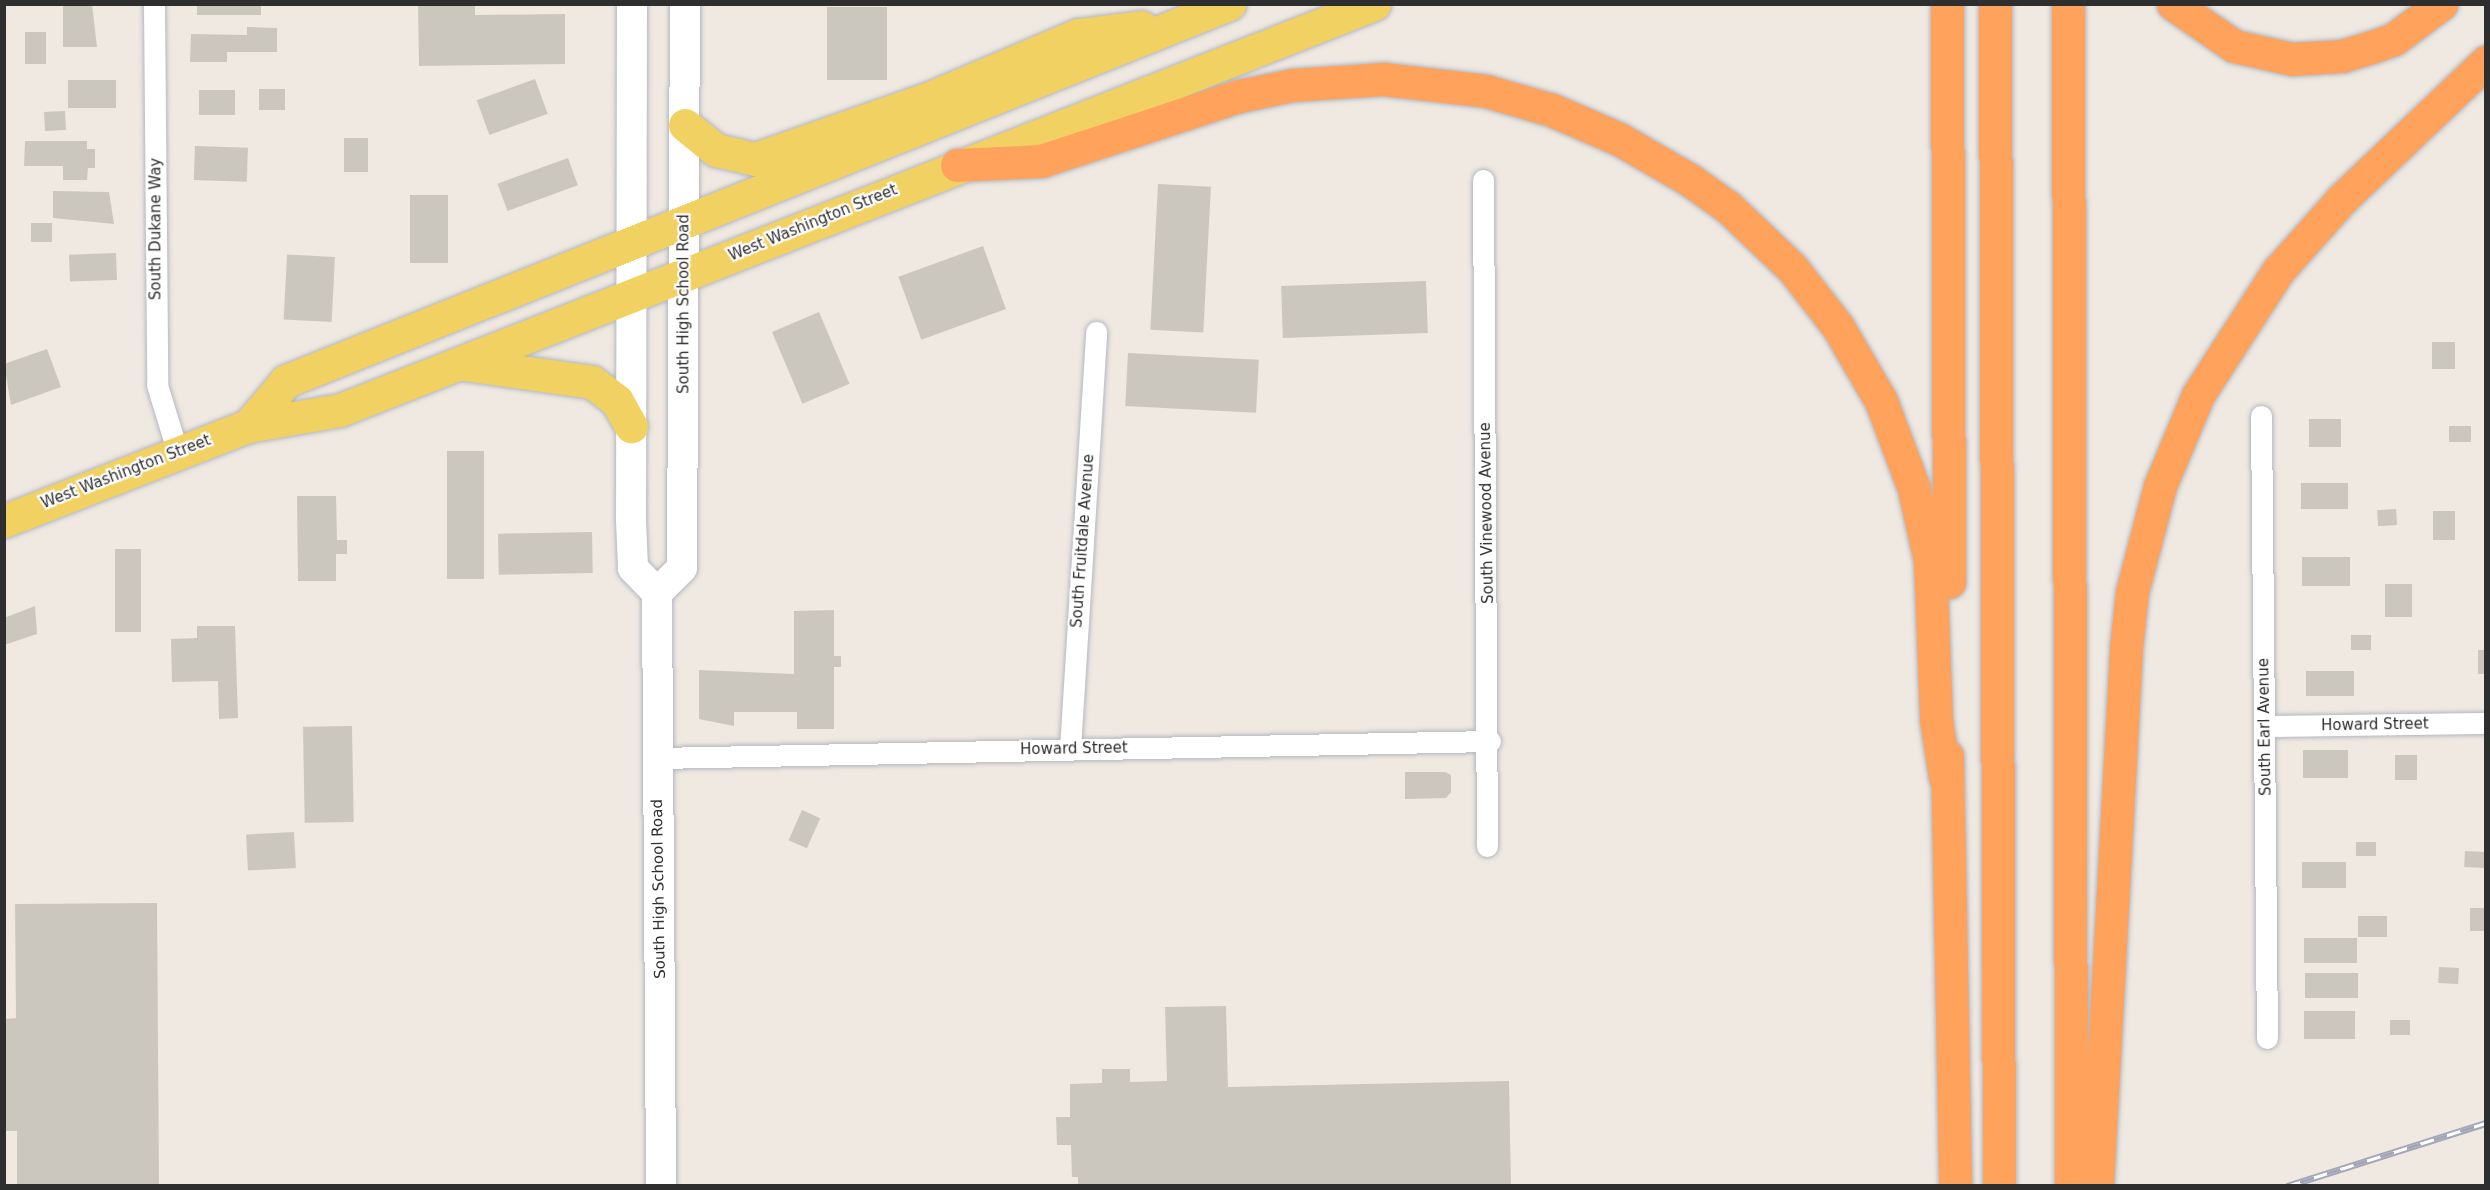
<!DOCTYPE html>
<html>
<head>
<meta charset="utf-8">
<style>
  body { margin:0 }
  #map { position:relative; width:2490px; height:1190px; overflow:hidden; background:#efe9e1; font-family:"DejaVu Sans",sans-serif }
  div>[style] { position:absolute }
  [style*='--x'] { left:calc(var(--x)*1px); top:calc(var(--y)*1px); width:calc(var(--w)*1px); rotate:calc(var(--a)*1deg) }
  .building>* { inset:0; background:#cbc7bf; transform-origin:0 0 }
  .roads { filter:drop-shadow(0 0 2px #b4b7c1) drop-shadow(0 0 2px #b4b7c1) }
  .street>* { height:21px; margin:-10.5px; padding:0 10.5px; transform-origin:10.5px; border-radius:10.5px; background:#fff }
  .secondary>* { height:30px; margin:-15px; padding:0 15px; transform-origin:15px; border-radius:15px; background:#fff }
  .primary>* { height:33px; margin:-16.5px; padding:0 16.5px; transform-origin:16.5px; border-radius:16.5px; background:#f2d163 }
  .highway>* { height:33px; margin:-16.5px; padding:0 16.5px; transform-origin:16.5px; border-radius:16.5px; background:#ffa35c }
  .rail>* { height:7px; margin-top:-3.5px; transform-origin:0; background:repeating-linear-gradient(90deg,#fff 0 14px,#a3a6b8 0 28px); box-sizing:border-box; border-block:2px solid #a3a6b8 }
  span { translate:-50% -50%; white-space:nowrap; text-align:center; line-height:1.15; -webkit-text-stroke:4.5px #fff; paint-order:stroke }
  .street-label { font-size:15px; color:#2e2e2e }
  .frame { position:absolute; inset:0; border:6px solid #2e2e2e; pointer-events:none }
</style>
</head>
<body>
<div id="map">
  <div class="building">
    <div style="clip-path:polygon(63px 4px,92px 4px,97px 47px,63px 47px)"></div>
    <div style="left:197px;top:4px;width:64px;height:11px"></div>
    <div style="clip-path:polygon(418px 4px,475px 4px,475px 15px,565px 14px,565px 64px,419px 66px)"></div>
    <div style="left:827px;top:7px;width:60px;height:73px"></div>
    <div style="clip-path:polygon(247px 27px,277px 28px,277px 52px,227px 52px,227px 62px,190px 62px,191px 34px,247px 35px)"></div>
    <div style="left:25px;top:32px;width:21px;height:32px"></div>
    <div style="left:535px;top:79px;width:37px;height:62px;rotate:70deg"></div>
    <div style="left:68px;top:80px;width:48px;height:28px"></div>
    <div style="left:285px;top:89px;width:21px;height:26px;rotate:90deg"></div>
    <div style="left:199px;top:90px;width:36px;height:25px"></div>
    <div style="left:65px;top:111px;width:19px;height:21px;rotate:87deg"></div>
    <div style="left:344px;top:138px;width:24px;height:34px"></div>
    <div style="clip-path:polygon(25px 141px,87px 141px,87px 149px,95px 149px,95px 168px,88px 168px,87px 180px,63px 180px,63px 166px,24px 166px)"></div>
    <div style="left:195px;top:146px;width:53px;height:34px;rotate:2deg"></div>
    <div style="left:568px;top:158px;width:29px;height:75px;rotate:70deg"></div>
    <div style="left:1158px;top:184px;width:53px;height:146px;rotate:3deg"></div>
    <div style="clip-path:polygon(53px 191px,109px 192px,114px 224px,53px 218px)"></div>
    <div style="left:410px;top:195px;width:38px;height:68px"></div>
    <div style="left:31px;top:223px;width:21px;height:19px"></div>
    <div style="left:983px;top:246px;width:67px;height:90px;rotate:70deg"></div>
    <div style="left:116px;top:253px;width:27px;height:47px;rotate:88deg"></div>
    <div style="left:335px;top:257px;width:65px;height:48px;rotate:93deg"></div>
    <div style="left:1426px;top:281px;width:52px;height:145px;rotate:88deg"></div>
    <div style="left:819px;top:312px;width:78px;height:51px;rotate:67deg"></div>
    <div style="left:2432px;top:342px;width:23px;height:27px"></div>
    <div style="clip-path:polygon(47px 349px,61px 387px,11px 405px,4px 364px)"></div>
    <div style="left:1128px;top:353px;width:131px;height:53px;rotate:3deg"></div>
    <div style="left:2309px;top:419px;width:32px;height:28px"></div>
    <div style="left:2449px;top:426px;width:22px;height:16px"></div>
    <div style="left:447px;top:451px;width:37px;height:128px"></div>
    <div style="left:2301px;top:483px;width:47px;height:26px"></div>
    <div style="clip-path:polygon(297px 496px,336px 496px,337px 540px,347px 540px,347px 554px,336px 554px,336px 581px,298px 581px)"></div>
    <div style="left:2396px;top:509px;width:16px;height:19px;rotate:86deg"></div>
    <div style="left:2433px;top:511px;width:22px;height:29px"></div>
    <div style="left:592px;top:532px;width:41px;height:94px;rotate:89deg"></div>
    <div style="left:115px;top:549px;width:26px;height:83px"></div>
    <div style="left:2302px;top:557px;width:48px;height:29px"></div>
    <div style="left:2385px;top:584px;width:27px;height:33px"></div>
    <div style="clip-path:polygon(35px 606px,37px 634px,4px 645px,4px 618px)"></div>
    <div style="clip-path:polygon(834px 610px,834px 656px,841px 656px,841px 667px,834px 667px,834px 729px,797px 729px,797px 712px,734px 712px,734px 726px,699px 719px,699px 670px,794px 674px,794px 611px)"></div>
    <div style="clip-path:polygon(197px 626px,235px 626px,238px 718px,219px 719px,218px 681px,172px 682px,171px 639px,197px 638px)"></div>
    <div style="left:2351px;top:635px;width:20px;height:15px"></div>
    <div style="left:2478px;top:650px;width:8px;height:24px"></div>
    <div style="left:2306px;top:671px;width:48px;height:25px"></div>
    <div style="left:352px;top:726px;width:96px;height:49px;rotate:89deg"></div>
    <div style="left:2303px;top:750px;width:45px;height:28px"></div>
    <div style="left:2395px;top:755px;width:22px;height:25px"></div>
    <div style="clip-path:polygon(1405px 772px,1445px 772px,1451px 775px,1451px 792px,1446px 798px,1405px 799px)"></div>
    <div style="left:802px;top:810px;width:20px;height:33px;rotate:24deg"></div>
    <div style="left:294px;top:832px;width:36px;height:48px;rotate:87deg"></div>
    <div style="left:2356px;top:842px;width:20px;height:14px"></div>
    <div style="left:2465px;top:851px;width:20px;height:16px;rotate:3deg"></div>
    <div style="left:2302px;top:862px;width:44px;height:26px"></div>
    <div style="clip-path:polygon(157px 903px,159px 1186px,17px 1186px,17px 1131px,5px 1131px,5px 1019px,16px 1018px,15px 904px)"></div>
    <div style="left:2470px;top:908px;width:16px;height:23px"></div>
    <div style="left:2358px;top:916px;width:29px;height:21px"></div>
    <div style="left:2304px;top:938px;width:53px;height:25px"></div>
    <div style="left:2439px;top:967px;width:20px;height:16px;rotate:3deg"></div>
    <div style="left:2305px;top:973px;width:53px;height:25px"></div>
    <div style="clip-path:polygon(1226px 1006px,1228px 1087px,1509px 1081px,1511px 1186px,1078px 1186px,1078px 1177px,1072px 1177px,1071px 1145px,1057px 1145px,1056px 1117px,1070px 1117px,1070px 1084px,1102px 1083px,1102px 1069px,1130px 1069px,1130px 1082px,1167px 1081px,1165px 1007px)"></div>
    <div style="left:2304px;top:1011px;width:51px;height:28px"></div>
    <div style="left:2390px;top:1020px;width:20px;height:15px"></div>
  </div>
  <div class="roads">
    <div class="street">
      <div style="--x:154;--y:4;--w:381;--a:89.5"></div>
      <div style="--x:157;--y:385;--w:68;--a:72.9"></div>
      <div style="--x:1483;--y:180;--w:666;--a:89.66"></div>
      <div style="--x:2261;--y:416;--w:622;--a:89.45"></div>
      <div style="--x:2265;--y:726;--w:221;--a:-0.8"></div>
      <div style="--x:1070;--y:749;--w:418;--a:-86.4"></div>
      <div style="--x:658;--y:758;--w:832;--a:-1.17"></div>
    </div>
    <div class="secondary">
      <div style="--x:632;--y:4;--w:516;--a:90.11"></div>
      <div style="--x:631;--y:520;--w:48;--a:87.6"></div>
      <div style="--x:633;--y:568;--w:35;--a:46"></div>
      <div style="--x:657;--y:593;--w:593;--a:89.61"></div>
      <div style="--x:657;--y:593;--w:35;--a:-45"></div>
      <div style="--x:682;--y:568;--w:564;--a:-89.7"></div>
    </div>
    <div class="primary">
      <div style="--x:685;--y:125;--w:40;--a:39"></div>
      <div style="--x:716;--y:150;--w:40;--a:13"></div>
      <div style="--x:755;--y:159;--w:185;--a:-19.2"></div>
      <div style="--x:930;--y:98;--w:161;--a:-23.1"></div>
      <div style="--x:1078;--y:35;--w:64;--a:-7.1"></div>
      <div style="--x:464;--y:364;--w:129;--a:8"></div>
      <div style="--x:592;--y:382;--w:31;--a:37"></div>
      <div style="--x:617;--y:401;--w:29;--a:61"></div>
      <div style="--x:248;--y:426;--w:59;--a:-49.8"></div>
      <div style="--x:286;--y:381;--w:1016;--a:-21.79"></div>
      <div style="--x:4;--y:521;--w:262;--a:-21.3"></div>
      <div style="--x:248;--y:426;--w:93;--a:-9.9"></div>
      <div style="--x:340;--y:410;--w:1111;--a:-21.44"></div>
    </div>
    <div class="highway">
      <div style="--x:1947;--y:4;--w:578;--a:89.8"></div>
      <div style="--x:1995;--y:4;--w:1182;--a:89.81"></div>
      <div style="--x:2068;--y:4;--w:1182;--a:89.85"></div>
      <div style="--x:2173;--y:4;--w:74;--a:34.5"></div>
      <div style="--x:2234;--y:46;--w:59;--a:12.6"></div>
      <div style="--x:2292;--y:59;--w:50;--a:-3.4"></div>
      <div style="--x:2342;--y:56;--w:31;--a:-17"></div>
      <div style="--x:2372;--y:47;--w:23;--a:-20"></div>
      <div style="--x:2394;--y:39;--w:59;--a:-36.7"></div>
      <div style="--x:957;--y:165;--w:84;--a:-2.7"></div>
      <div style="--x:1041;--y:161;--w:208;--a:-18.2"></div>
      <div style="--x:1239;--y:96;--w:54;--a:-11.7"></div>
      <div style="--x:1292;--y:85;--w:91;--a:-3.8"></div>
      <div style="--x:1383;--y:79;--w:104;--a:6.6"></div>
      <div style="--x:1486;--y:91;--w:69;--a:16.1"></div>
      <div style="--x:1552;--y:110;--w:73;--a:23.4"></div>
      <div style="--x:1619;--y:139;--w:82;--a:30"></div>
      <div style="--x:1690;--y:180;--w:47;--a:35.4"></div>
      <div style="--x:1728;--y:207;--w:90;--a:43.6"></div>
      <div style="--x:1793;--y:269;--w:73;--a:52.2"></div>
      <div style="--x:1838;--y:327;--w:86;--a:59.8"></div>
      <div style="--x:1881;--y:401;--w:94;--a:69.4"></div>
      <div style="--x:1914;--y:489;--w:74;--a:77.5"></div>
      <div style="--x:1930;--y:561;--w:159;--a:87.8"></div>
      <div style="--x:1936;--y:720;--w:58;--a:81"></div>
      <div style="--x:1947;--y:756;--w:430;--a:88.9"></div>
      <div style="--x:2097;--y:1186;--w:539;--a:-86.91"></div>
      <div style="--x:2126;--y:648;--w:56;--a:-83.9"></div>
      <div style="--x:2132;--y:592;--w:110;--a:-75.2"></div>
      <div style="--x:2160;--y:486;--w:99;--a:-67.3"></div>
      <div style="--x:2198;--y:395;--w:148;--a:-57.2"></div>
      <div style="--x:2278;--y:271;--w:96;--a:-48.4"></div>
      <div style="--x:2342;--y:199;--w:199;--a:-43.6"></div>
    </div>
  </div>
  <div class="rail">
    <div style="--x:2287;--y:1186;--w:209;--a:-17.6"></div>
  </div>
  <div class="street-label">
    <span style="left:813px;top:223px;rotate:-22deg">West Washington Street</span>
    <span style="left:156px;top:229px;rotate:-90deg">South Dukane Way</span>
    <span style="left:684px;top:304px;rotate:-90deg">South High School Road</span>
    <span style="left:126px;top:472px;rotate:-21deg">West Washington Street</span>
    <span style="left:1487px;top:513px;rotate:-91deg">South Vinewood Avenue</span>
    <span style="left:1083px;top:541px;rotate:-86deg">South Fruitdale Avenue</span>
    <span style="left:2375px;top:725px;rotate:-1deg">Howard Street</span>
    <span style="left:2265px;top:727px;rotate:-91deg">South Earl Avenue</span>
    <span style="left:1074px;top:749px;rotate:-1deg">Howard Street</span>
    <span style="left:659px;top:889px;rotate:-91deg">South High School Road</span>
  </div>
  <div class="frame"></div>
</div>
</body>
</html>
